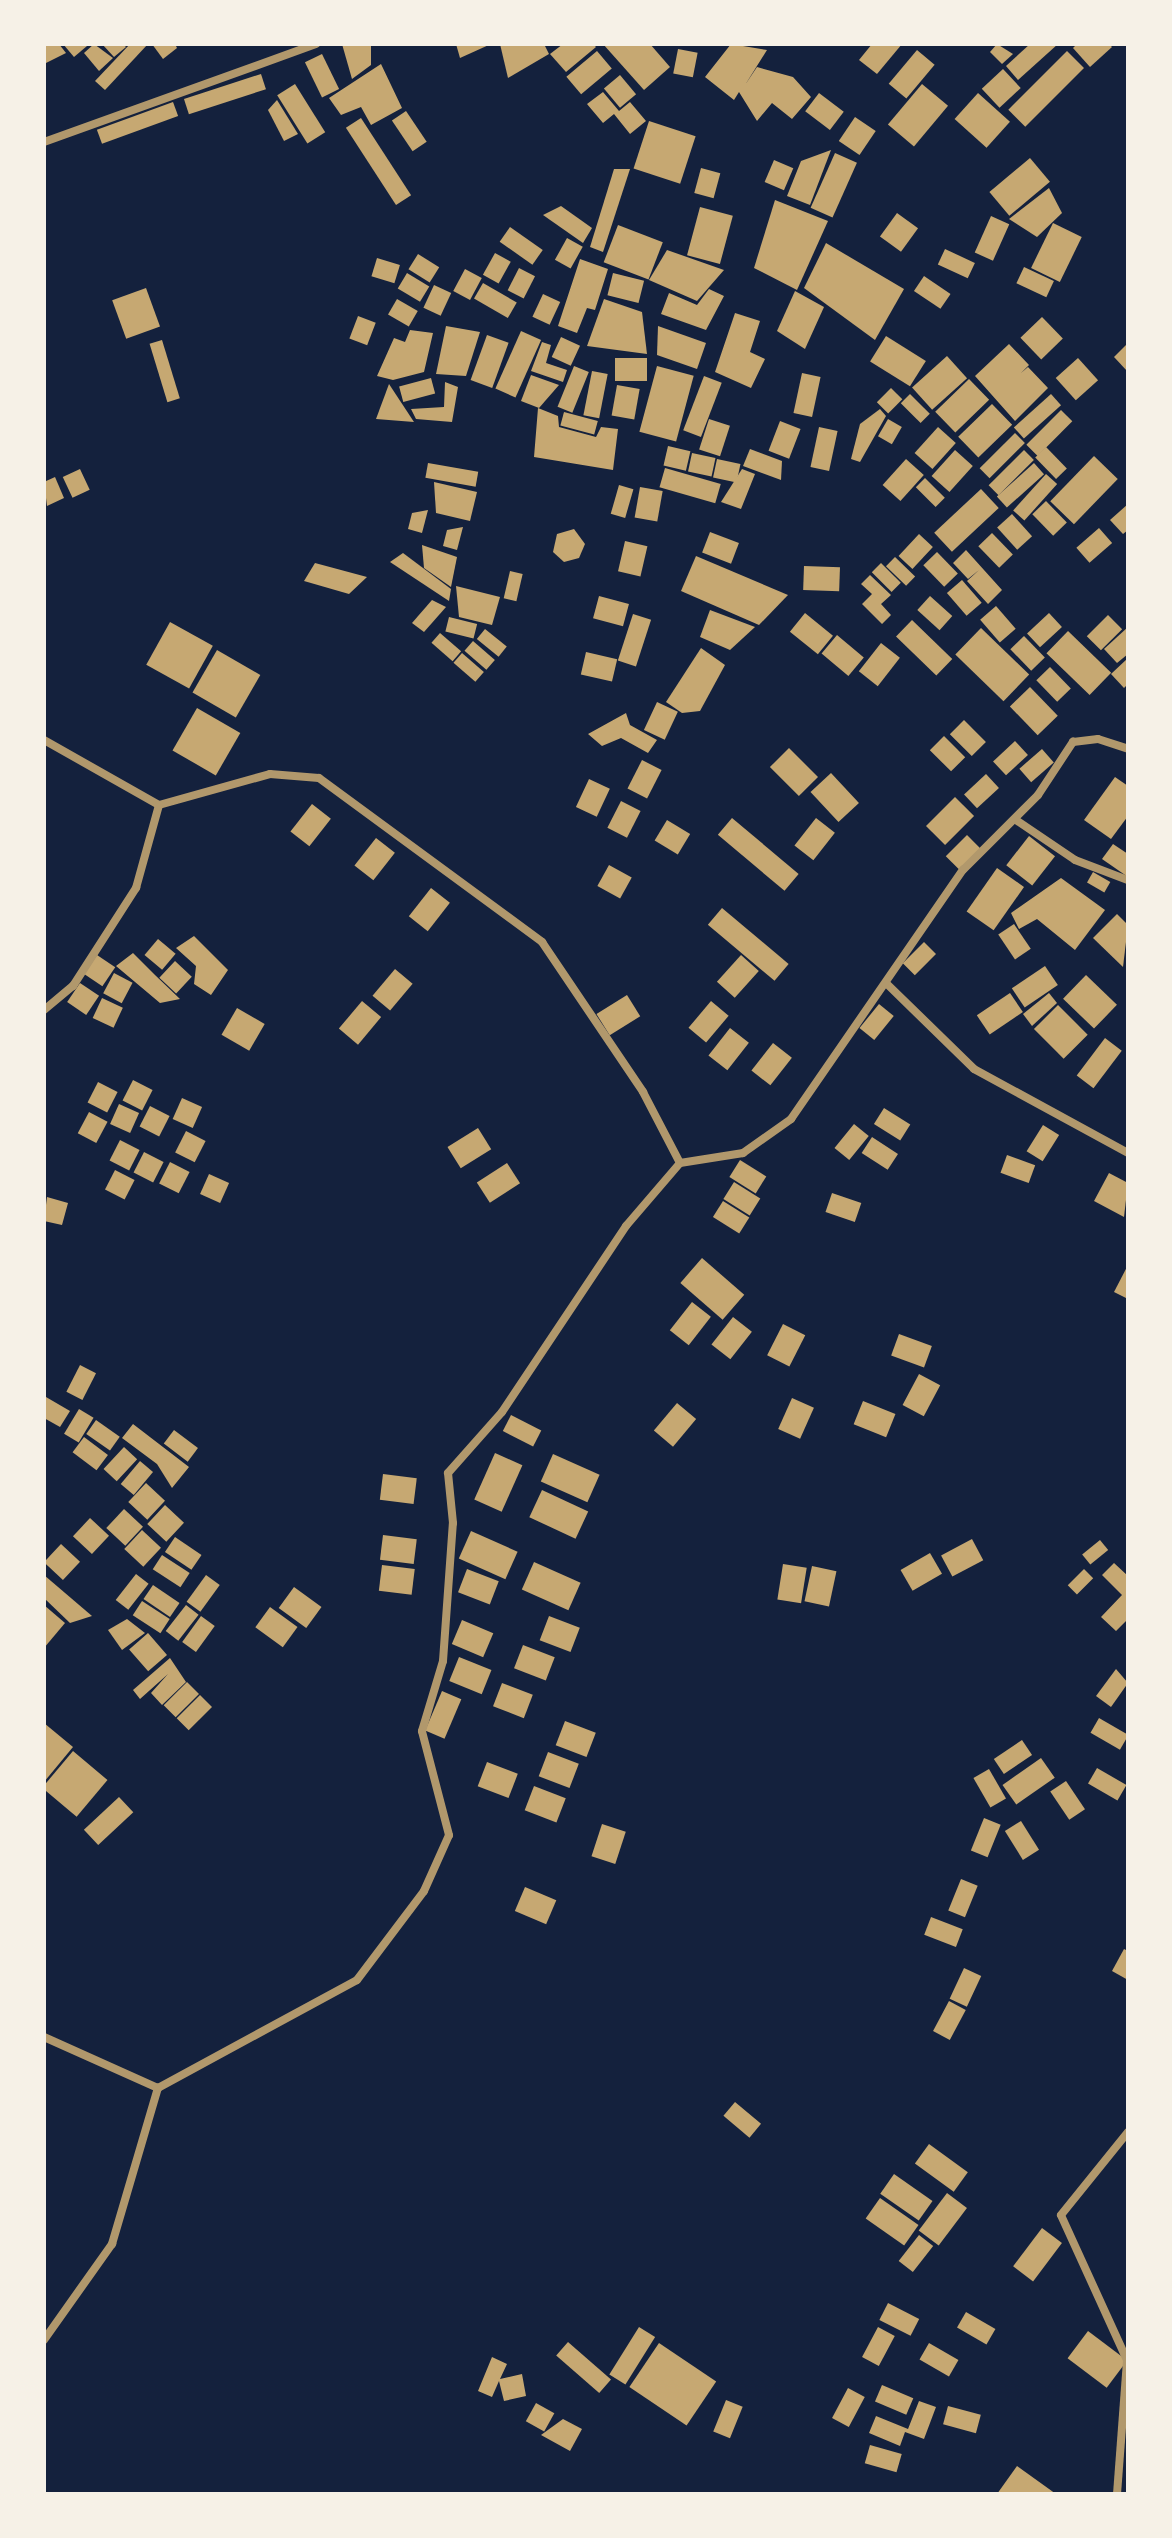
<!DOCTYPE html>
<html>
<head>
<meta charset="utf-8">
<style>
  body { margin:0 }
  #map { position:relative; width:1172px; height:2538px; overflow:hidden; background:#14213d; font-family:Arial,sans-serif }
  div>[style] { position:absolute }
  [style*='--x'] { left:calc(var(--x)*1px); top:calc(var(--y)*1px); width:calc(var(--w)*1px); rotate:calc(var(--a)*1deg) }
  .building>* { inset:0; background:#c6a872; transform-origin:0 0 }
  .minor>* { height:8px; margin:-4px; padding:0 4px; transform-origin:4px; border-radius:4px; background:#b1986c }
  span { translate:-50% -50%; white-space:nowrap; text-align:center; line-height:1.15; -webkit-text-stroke:6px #f6f1e7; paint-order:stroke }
  .frame { position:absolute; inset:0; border:46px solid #f6f1e7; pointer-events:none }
</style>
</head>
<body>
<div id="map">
  <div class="building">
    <div style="clip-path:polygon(44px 44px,59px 44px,66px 53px,44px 64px)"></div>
    <div style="clip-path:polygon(63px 44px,85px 44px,87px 46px,74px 57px)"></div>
    <div style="clip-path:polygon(94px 44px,113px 58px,99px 71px,84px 53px)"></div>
    <div style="clip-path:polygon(102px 44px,123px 44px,126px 47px,114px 57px)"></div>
    <div style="clip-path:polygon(130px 44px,148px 44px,105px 90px,95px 81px)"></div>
    <div style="clip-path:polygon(152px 44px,175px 44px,177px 48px,163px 59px)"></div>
    <div style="clip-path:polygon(342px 44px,371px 44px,371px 65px,352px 79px)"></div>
    <div style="clip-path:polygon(456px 44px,491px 44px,460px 58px)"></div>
    <div style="clip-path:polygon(500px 44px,544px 44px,549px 54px,508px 78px)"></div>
    <div style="clip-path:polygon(563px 44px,593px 44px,596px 47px,566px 72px,550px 54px)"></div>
    <div style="clip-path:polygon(603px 44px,650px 44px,670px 67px,644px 90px)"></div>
    <div style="clip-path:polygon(731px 44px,767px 50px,745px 85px,757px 67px,793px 77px,811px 97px,792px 119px,772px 103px,757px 121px,739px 92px,734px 100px,705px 77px)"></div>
    <div style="clip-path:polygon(872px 44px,902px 44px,877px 74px,859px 60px)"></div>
    <div style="clip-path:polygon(997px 44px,1013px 54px,1002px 64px,990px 52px)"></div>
    <div style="clip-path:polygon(1030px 44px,1058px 44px,1018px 80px,1006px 66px)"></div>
    <div style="clip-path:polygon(1077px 44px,1109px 44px,1112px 47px,1090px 67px,1073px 48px)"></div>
    <div style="left:678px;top:49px;width:20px;height:25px;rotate:11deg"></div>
    <div style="left:917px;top:50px;width:23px;height:44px;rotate:40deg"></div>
    <div style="left:597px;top:51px;width:23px;height:40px;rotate:50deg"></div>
    <div style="left:1067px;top:51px;width:24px;height:83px;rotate:45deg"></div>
    <div style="left:322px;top:54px;width:39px;height:19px;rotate:64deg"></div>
    <div style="clip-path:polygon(381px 64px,402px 108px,371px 125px,361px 107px,341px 115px,329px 98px)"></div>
    <div style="left:1003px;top:69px;width:26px;height:29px;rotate:47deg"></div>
    <div style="left:261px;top:74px;width:16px;height:81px;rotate:72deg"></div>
    <div style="left:620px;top:75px;width:25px;height:21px;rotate:50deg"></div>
    <div style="left:295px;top:84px;width:57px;height:21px;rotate:58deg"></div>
    <div style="left:922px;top:84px;width:34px;height:53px;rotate:40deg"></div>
    <div style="clip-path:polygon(603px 92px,619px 111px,630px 102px,646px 121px,630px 134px,614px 114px,603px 123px,587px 104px)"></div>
    <div style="left:819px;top:93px;width:31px;height:23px;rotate:37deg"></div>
    <div style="left:978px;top:93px;width:43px;height:35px;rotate:42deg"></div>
    <div style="clip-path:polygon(277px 100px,298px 134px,284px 141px,268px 110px)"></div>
    <div style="left:173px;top:102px;width:15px;height:81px;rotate:70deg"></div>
    <div style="left:406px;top:111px;width:37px;height:17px;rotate:56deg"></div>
    <div style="left:855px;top:117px;width:25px;height:29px;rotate:34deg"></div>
    <div style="left:361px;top:118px;width:92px;height:18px;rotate:57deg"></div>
    <div style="left:649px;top:121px;width:49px;height:50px;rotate:18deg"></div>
    <div style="clip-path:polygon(831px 150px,810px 205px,787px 196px,801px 161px)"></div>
    <div style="left:835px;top:153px;width:24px;height:60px;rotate:24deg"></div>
    <div style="left:1030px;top:158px;width:31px;height:53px;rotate:50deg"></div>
    <div style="left:774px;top:160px;width:21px;height:24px;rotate:23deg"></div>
    <div style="left:701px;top:168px;width:20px;height:26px;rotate:15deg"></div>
    <div style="clip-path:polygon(614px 169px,630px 169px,603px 252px,590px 247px)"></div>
    <div style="clip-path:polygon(1049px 188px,1062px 213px,1037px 237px,1009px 219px)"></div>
    <div style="clip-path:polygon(775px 200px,828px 221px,797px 290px,754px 268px)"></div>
    <div style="clip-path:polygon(561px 206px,592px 228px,583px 243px,543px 215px)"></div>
    <div style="left:700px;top:207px;width:34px;height:50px;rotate:15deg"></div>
    <div style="left:897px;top:213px;width:26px;height:29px;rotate:36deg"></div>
    <div style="left:991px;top:216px;width:20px;height:40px;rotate:24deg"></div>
    <div style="left:1053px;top:223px;width:32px;height:50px;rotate:26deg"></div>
    <div style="left:618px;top:225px;width:48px;height:40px;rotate:21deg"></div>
    <div style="left:510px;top:227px;width:40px;height:18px;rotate:35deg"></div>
    <div style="left:567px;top:238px;width:18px;height:25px;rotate:29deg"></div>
    <div style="clip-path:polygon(826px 243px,904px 289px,875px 340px,804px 288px)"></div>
    <div style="left:945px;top:249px;width:33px;height:17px;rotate:25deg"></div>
    <div style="clip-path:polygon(667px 250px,724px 270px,697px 301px,649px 280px)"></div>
    <div style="left:495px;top:253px;width:18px;height:25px;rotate:29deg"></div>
    <div style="left:418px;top:254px;width:25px;height:18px;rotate:32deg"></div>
    <div style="left:377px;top:258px;width:24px;height:19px;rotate:17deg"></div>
    <div style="clip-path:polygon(580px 259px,608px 269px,595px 310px,587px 308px,577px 333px,558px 326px)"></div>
    <div style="left:1024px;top:267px;width:33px;height:18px;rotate:25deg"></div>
    <div style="left:519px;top:268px;width:18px;height:25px;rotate:27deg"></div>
    <div style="left:465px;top:269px;width:19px;height:25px;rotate:28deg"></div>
    <div style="left:407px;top:273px;width:26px;height:18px;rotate:31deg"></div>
    <div style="left:613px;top:273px;width:32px;height:23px;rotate:14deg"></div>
    <div style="left:924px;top:276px;width:32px;height:18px;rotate:34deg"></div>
    <div style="left:483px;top:283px;width:39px;height:18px;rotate:30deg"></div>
    <div style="left:434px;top:285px;width:19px;height:25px;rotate:25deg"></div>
    <div style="left:146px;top:288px;width:41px;height:36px;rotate:70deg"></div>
    <div style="clip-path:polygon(709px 289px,724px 296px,706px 330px,661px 314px,669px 293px,697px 305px)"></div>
    <div style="clip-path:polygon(795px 291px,824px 307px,805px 349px,777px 331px)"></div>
    <div style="left:543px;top:294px;width:19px;height:25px;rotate:25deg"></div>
    <div style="left:397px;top:299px;width:24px;height:18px;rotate:30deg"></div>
    <div style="clip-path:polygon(604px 299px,642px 312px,647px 354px,587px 346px)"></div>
    <div style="clip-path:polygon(735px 313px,760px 321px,750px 352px,765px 359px,751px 388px,715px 372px)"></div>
    <div style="left:358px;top:316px;width:19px;height:24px;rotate:21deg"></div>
    <div style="left:1042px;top:317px;width:30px;height:30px;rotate:46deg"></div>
    <div style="clip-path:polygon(446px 326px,480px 332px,466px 376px,436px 374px)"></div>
    <div style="clip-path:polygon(658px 326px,706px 343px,697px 369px,657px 355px)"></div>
    <div style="clip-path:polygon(410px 330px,433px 333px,424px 372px,393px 380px,377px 376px,394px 338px,405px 342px)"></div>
    <div style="left:521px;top:331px;width:22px;height:63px;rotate:24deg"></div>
    <div style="left:487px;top:335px;width:23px;height:48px;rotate:20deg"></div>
    <div style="left:886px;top:336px;width:47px;height:30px;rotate:32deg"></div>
    <div style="left:561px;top:337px;width:21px;height:22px;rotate:25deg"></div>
    <div style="left:162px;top:340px;width:61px;height:13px;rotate:73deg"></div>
    <div style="clip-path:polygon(542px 342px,551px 345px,546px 363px,567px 370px,563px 382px,531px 371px)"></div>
    <div style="clip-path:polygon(1128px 343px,1128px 372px,1114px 357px)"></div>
    <div style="clip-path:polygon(1009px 344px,1029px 365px,1021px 373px,1028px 367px,1048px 388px,1015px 421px,975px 376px)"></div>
    <div style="left:947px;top:356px;width:30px;height:47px;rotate:48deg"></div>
    <div style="left:615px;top:358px;width:32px;height:23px"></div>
    <div style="left:1078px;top:358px;width:30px;height:30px;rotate:48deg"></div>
    <div style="left:574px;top:366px;width:16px;height:44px;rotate:22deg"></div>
    <div style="left:657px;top:366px;width:38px;height:68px;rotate:15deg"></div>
    <div style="left:592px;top:371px;width:16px;height:45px;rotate:11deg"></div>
    <div style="left:802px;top:373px;width:19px;height:41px;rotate:12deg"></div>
    <div style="clip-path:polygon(531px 375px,559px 385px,539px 408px,521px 401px)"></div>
    <div style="left:704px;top:376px;width:19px;height:58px;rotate:21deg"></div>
    <div style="left:431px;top:378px;width:16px;height:33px;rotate:75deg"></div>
    <div style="left:969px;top:379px;width:29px;height:47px;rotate:46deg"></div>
    <div style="clip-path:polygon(445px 382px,458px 387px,452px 422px,416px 419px,411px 409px,444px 407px)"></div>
    <div style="clip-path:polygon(389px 384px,414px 422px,376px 419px)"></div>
    <div style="left:617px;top:385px;width:23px;height:31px;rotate:10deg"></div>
    <div style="left:891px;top:388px;width:16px;height:20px;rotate:45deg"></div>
    <div style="left:910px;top:394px;width:28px;height:13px;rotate:45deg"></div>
    <div style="left:1051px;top:394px;width:15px;height:50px;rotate:48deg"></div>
    <div style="left:992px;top:404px;width:29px;height:47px;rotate:46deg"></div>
    <div style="clip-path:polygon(538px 408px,558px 416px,559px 427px,596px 437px,601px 427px,618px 429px,613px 470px,534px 457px)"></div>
    <div style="clip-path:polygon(880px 409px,886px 416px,860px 462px,851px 459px,860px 424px)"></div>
    <div style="left:1061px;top:410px;width:16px;height:49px;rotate:45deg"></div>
    <div style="left:564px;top:412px;width:35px;height:14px;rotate:15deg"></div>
    <div style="left:709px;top:419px;width:22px;height:32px;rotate:18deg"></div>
    <div style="left:888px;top:419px;width:16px;height:20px;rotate:30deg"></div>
    <div style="left:780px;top:421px;width:22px;height:32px;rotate:21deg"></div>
    <div style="left:819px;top:427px;width:19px;height:41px;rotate:12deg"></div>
    <div style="left:938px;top:427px;width:24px;height:35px;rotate:42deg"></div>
    <div style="left:1015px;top:433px;width:14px;height:50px;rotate:45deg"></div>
    <div style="left:668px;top:446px;width:23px;height:20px;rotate:13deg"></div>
    <div style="left:1046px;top:447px;width:30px;height:15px;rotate:46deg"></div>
    <div style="clip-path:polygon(750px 449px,782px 461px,781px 480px,743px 466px)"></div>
    <div style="left:955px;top:450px;width:24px;height:35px;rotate:42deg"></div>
    <div style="left:1024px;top:450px;width:14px;height:50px;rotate:45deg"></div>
    <div style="left:692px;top:453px;width:24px;height:19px;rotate:12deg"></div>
    <div style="left:1094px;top:456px;width:33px;height:63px;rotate:44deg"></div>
    <div style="left:717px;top:459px;width:24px;height:19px;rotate:12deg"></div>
    <div style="left:906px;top:459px;width:24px;height:35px;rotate:42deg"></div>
    <div style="left:428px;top:463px;width:51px;height:15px;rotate:10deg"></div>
    <div style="left:1034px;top:463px;width:15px;height:50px;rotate:48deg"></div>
    <div style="left:665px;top:468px;width:58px;height:20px;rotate:16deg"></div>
    <div style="left:80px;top:469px;width:23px;height:19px;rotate:65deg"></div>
    <div style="clip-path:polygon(742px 469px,755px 474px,741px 509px,721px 502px)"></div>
    <div style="left:1046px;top:474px;width:15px;height:49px;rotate:42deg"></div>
    <div style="clip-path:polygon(55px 477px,64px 498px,47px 506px,44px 482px)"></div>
    <div style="left:925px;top:478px;width:28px;height:13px;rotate:45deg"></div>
    <div style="clip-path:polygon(434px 482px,477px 492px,470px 521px,436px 513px)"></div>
    <div style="left:619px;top:485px;width:15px;height:30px;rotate:16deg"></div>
    <div style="left:640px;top:487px;width:23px;height:31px;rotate:10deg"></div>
    <div style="left:981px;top:489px;width:26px;height:64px;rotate:47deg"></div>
    <div style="left:1046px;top:501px;width:30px;height:19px;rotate:46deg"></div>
    <div style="clip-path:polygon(1128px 504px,1128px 530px,1123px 534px,1110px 520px)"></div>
    <div style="clip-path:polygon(428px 510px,422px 533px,408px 529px,412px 513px)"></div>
    <div style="left:1012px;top:514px;width:30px;height:20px;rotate:48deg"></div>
    <div style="clip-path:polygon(463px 527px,457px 550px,443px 546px,447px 530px)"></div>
    <div style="left:1099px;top:528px;width:20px;height:30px;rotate:49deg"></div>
    <div style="clip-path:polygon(574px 529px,585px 544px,579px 558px,564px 562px,553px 552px,557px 534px)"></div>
    <div style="left:710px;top:532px;width:31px;height:22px;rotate:21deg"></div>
    <div style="left:992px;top:533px;width:30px;height:19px;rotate:46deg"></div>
    <div style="left:919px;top:534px;width:19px;height:30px;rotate:43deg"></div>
    <div style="left:625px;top:541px;width:23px;height:31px;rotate:13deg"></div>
    <div style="clip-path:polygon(422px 545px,457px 557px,451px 587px,424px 568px)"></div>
    <div style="clip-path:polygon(966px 550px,1002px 590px,988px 604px,967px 581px,979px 570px,968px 579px,953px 563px)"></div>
    <div style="left:937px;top:552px;width:30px;height:19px;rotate:46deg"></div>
    <div style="clip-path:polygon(403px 553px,451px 589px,449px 601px,390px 562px)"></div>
    <div style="clip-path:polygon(696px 556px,788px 595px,759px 625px,681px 591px)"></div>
    <div style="left:895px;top:557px;width:28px;height:13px;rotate:44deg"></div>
    <div style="clip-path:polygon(315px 563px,367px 577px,349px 594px,304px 581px)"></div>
    <div style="left:881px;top:563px;width:28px;height:13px;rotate:45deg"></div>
    <div style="left:804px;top:566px;width:36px;height:24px;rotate:2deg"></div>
    <div style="left:510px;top:571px;width:13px;height:28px;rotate:13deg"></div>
    <div style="clip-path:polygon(870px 575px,891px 595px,881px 604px,891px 615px,882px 624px,862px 604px,872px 594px,861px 584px)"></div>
    <div style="left:962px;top:580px;width:30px;height:20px;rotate:49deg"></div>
    <div style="clip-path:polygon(456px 586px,500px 597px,492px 625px,459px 617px)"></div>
    <div style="left:599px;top:596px;width:31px;height:23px;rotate:15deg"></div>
    <div style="left:930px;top:596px;width:30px;height:19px;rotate:42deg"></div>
    <div style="clip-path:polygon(432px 600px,446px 607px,424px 632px,412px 623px)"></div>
    <div style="left:996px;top:606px;width:30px;height:21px;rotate:49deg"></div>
    <div style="clip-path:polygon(710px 610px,755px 627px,730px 650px,700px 637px)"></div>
    <div style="left:805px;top:613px;width:36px;height:24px;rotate:39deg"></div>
    <div style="left:1049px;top:613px;width:19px;height:30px;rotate:47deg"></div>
    <div style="left:633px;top:614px;width:19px;height:49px;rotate:18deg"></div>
    <div style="left:1108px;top:615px;width:20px;height:30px;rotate:45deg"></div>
    <div style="left:449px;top:617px;width:29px;height:15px;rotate:14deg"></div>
    <div style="left:912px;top:620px;width:56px;height:23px;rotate:44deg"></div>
    <div style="left:170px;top:622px;width:49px;height:49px;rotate:29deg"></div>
    <div style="clip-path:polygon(1128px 627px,1128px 654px,1117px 663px,1104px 649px)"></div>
    <div style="left:981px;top:628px;width:67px;height:37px;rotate:44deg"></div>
    <div style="left:485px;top:629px;width:28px;height:13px;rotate:39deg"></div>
    <div style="left:1068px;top:631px;width:60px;height:31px;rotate:44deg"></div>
    <div style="left:440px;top:633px;width:28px;height:13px;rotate:41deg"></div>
    <div style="left:837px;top:635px;width:35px;height:24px;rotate:40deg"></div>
    <div style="left:1024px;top:636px;width:30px;height:19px;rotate:46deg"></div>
    <div style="left:473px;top:641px;width:29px;height:13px;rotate:41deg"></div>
    <div style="left:881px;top:643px;width:24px;height:36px;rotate:38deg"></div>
    <div style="clip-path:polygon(701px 648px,725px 665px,700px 711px,682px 713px,666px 702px)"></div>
    <div style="left:217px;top:650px;width:50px;height:49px;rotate:30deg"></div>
    <div style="left:586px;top:652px;width:32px;height:23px;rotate:13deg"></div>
    <div style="left:462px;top:653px;width:29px;height:13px;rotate:41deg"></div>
    <div style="clip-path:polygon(1128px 658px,1128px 684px,1124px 688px,1111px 674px)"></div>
    <div style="left:1050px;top:667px;width:30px;height:19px;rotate:46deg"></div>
    <div style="left:1030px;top:687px;width:40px;height:28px;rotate:46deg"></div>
    <div style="left:657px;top:702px;width:23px;height:31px;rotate:25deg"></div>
    <div style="left:197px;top:708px;width:50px;height:49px;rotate:30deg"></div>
    <div style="clip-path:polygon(626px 713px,630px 725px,657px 740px,648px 753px,621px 738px,602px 746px,588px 734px)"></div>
    <div style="left:964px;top:720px;width:31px;height:20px;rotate:45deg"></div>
    <div style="left:944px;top:736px;width:30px;height:20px;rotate:45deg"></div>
    <div style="left:1015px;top:741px;width:19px;height:30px;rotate:47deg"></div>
    <div style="left:789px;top:748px;width:41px;height:27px;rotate:45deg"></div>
    <div style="left:1042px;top:749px;width:18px;height:30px;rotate:49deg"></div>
    <div style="left:642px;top:760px;width:22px;height:32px;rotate:27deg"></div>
    <div style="left:831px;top:773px;width:41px;height:28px;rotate:47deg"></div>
    <div style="left:986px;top:774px;width:19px;height:30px;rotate:47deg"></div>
    <div style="clip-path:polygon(1115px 777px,1128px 786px,1128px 816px,1111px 839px,1084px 820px)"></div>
    <div style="left:589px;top:779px;width:23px;height:31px;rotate:25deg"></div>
    <div style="left:955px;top:797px;width:27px;height:41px;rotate:45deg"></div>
    <div style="left:621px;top:801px;width:22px;height:30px;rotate:27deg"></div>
    <div style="left:312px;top:804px;width:24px;height:35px;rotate:38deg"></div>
    <div style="left:732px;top:818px;width:87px;height:22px;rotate:40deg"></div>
    <div style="left:816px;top:818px;width:24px;height:35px;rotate:38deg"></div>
    <div style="left:667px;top:820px;width:27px;height:24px;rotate:31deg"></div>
    <div style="left:967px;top:835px;width:20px;height:30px;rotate:45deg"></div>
    <div style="left:1029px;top:836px;width:33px;height:37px;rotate:38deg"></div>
    <div style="left:376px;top:838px;width:24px;height:35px;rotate:38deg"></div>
    <div style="clip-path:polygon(1113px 844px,1128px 854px,1128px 877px,1102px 859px)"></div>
    <div style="left:609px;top:865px;width:26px;height:24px;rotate:29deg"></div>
    <div style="left:997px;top:868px;width:33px;height:53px;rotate:35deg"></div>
    <div style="left:1093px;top:872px;width:20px;height:12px;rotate:30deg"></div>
    <div style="clip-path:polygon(1061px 878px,1105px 910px,1075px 950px,1037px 919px,1019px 929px,1011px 913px)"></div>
    <div style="left:431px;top:888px;width:24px;height:36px;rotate:38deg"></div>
    <div style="left:722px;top:908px;width:87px;height:22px;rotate:40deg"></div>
    <div style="clip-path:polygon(1117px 914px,1128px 925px,1123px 967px,1093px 938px)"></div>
    <div style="left:1014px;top:924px;width:30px;height:19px;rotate:56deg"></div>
    <div style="clip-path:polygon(194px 936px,228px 970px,211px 995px,194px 984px,196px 966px,176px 948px)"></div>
    <div style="left:158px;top:939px;width:23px;height:21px;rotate:40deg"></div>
    <div style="left:924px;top:942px;width:17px;height:30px;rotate:45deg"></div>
    <div style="clip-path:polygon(133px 953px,155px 975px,180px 999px,160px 1003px,116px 966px)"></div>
    <div style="left:97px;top:955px;width:22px;height:23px;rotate:34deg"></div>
    <div style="left:741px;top:955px;width:24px;height:36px;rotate:42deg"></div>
    <div style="left:175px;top:961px;width:23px;height:23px;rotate:43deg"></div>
    <div style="left:1045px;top:966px;width:23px;height:40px;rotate:56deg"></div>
    <div style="left:395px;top:969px;width:23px;height:35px;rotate:40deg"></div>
    <div style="left:114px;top:973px;width:21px;height:23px;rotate:28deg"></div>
    <div style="left:1086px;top:975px;width:43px;height:33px;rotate:44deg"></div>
    <div style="left:80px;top:983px;width:23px;height:23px;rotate:34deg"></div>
    <div style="left:1010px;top:993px;width:23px;height:40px;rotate:56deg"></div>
    <div style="clip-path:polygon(1049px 993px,1057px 1003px,1032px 1026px,1023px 1014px)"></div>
    <div style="left:627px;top:995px;width:25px;height:36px;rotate:58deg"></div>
    <div style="left:102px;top:998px;width:23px;height:22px;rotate:25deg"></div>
    <div style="left:362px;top:1001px;width:25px;height:36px;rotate:40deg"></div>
    <div style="left:711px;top:1001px;width:23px;height:35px;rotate:40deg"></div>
    <div style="left:879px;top:1004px;width:19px;height:31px;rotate:39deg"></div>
    <div style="left:1058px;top:1005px;width:42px;height:34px;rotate:45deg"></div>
    <div style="left:237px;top:1008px;width:32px;height:31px;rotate:30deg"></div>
    <div style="left:730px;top:1028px;width:24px;height:35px;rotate:38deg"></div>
    <div style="left:1105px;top:1038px;width:21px;height:47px;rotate:37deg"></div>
    <div style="left:773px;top:1043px;width:24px;height:35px;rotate:38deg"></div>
    <div style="left:133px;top:1080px;width:22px;height:23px;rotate:27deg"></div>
    <div style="left:98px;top:1082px;width:22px;height:23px;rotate:27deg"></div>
    <div style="left:182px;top:1098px;width:22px;height:23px;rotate:24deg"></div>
    <div style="left:119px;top:1104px;width:22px;height:22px;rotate:24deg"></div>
    <div style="left:150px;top:1106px;width:22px;height:23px;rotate:27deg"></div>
    <div style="left:884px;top:1108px;width:31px;height:19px;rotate:32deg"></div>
    <div style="left:89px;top:1112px;width:21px;height:24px;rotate:28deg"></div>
    <div style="left:854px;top:1124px;width:19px;height:31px;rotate:39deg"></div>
    <div style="left:1043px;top:1125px;width:19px;height:31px;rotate:32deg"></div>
    <div style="left:478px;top:1128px;width:25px;height:36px;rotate:58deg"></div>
    <div style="left:186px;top:1131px;width:22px;height:24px;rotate:27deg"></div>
    <div style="left:872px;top:1137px;width:31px;height:19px;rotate:33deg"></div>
    <div style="left:120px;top:1140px;width:22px;height:23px;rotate:27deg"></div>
    <div style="left:144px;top:1152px;width:22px;height:23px;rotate:27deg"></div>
    <div style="left:1007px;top:1155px;width:30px;height:19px;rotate:20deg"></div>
    <div style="left:740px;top:1160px;width:31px;height:20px;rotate:32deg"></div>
    <div style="left:170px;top:1162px;width:22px;height:24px;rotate:27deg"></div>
    <div style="left:507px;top:1163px;width:24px;height:36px;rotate:57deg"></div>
    <div style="left:115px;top:1170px;width:22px;height:22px;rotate:27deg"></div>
    <div style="clip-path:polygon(1109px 1173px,1128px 1183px,1124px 1217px,1094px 1201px)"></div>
    <div style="left:209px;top:1174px;width:22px;height:22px;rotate:24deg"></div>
    <div style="left:734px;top:1182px;width:31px;height:20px;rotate:32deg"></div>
    <div style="left:832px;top:1193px;width:31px;height:20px;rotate:19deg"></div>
    <div style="clip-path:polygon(47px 1197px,68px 1203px,62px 1225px,44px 1221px)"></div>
    <div style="left:723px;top:1201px;width:31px;height:19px;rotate:32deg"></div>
    <div style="left:702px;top:1258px;width:56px;height:33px;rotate:41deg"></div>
    <div style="clip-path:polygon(1128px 1265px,1128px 1299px,1114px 1292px)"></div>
    <div style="left:692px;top:1302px;width:24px;height:36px;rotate:38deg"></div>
    <div style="left:733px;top:1317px;width:24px;height:35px;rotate:38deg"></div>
    <div style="left:783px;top:1324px;width:25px;height:35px;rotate:27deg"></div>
    <div style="left:899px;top:1334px;width:35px;height:23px;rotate:20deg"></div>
    <div style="left:80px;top:1365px;width:18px;height:30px;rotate:27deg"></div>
    <div style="left:919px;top:1374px;width:24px;height:35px;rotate:28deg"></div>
    <div style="clip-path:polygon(46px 1397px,70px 1411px,60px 1427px,44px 1418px)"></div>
    <div style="left:792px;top:1398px;width:24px;height:34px;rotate:24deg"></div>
    <div style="left:863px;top:1401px;width:35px;height:25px;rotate:22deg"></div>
    <div style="left:677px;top:1403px;width:25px;height:36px;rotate:40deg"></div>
    <div style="left:79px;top:1409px;width:17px;height:29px;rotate:31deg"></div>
    <div style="left:511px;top:1415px;width:34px;height:18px;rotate:27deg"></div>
    <div style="left:96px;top:1420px;width:29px;height:17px;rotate:35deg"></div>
    <div style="clip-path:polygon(133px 1424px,189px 1467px,172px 1488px,157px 1464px,122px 1438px)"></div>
    <div style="left:174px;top:1430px;width:30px;height:17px;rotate:37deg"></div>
    <div style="left:84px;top:1437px;width:30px;height:19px;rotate:37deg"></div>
    <div style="left:124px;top:1447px;width:18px;height:30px;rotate:43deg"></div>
    <div style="left:495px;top:1453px;width:30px;height:51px;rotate:24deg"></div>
    <div style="left:553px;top:1454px;width:51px;height:30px;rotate:24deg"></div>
    <div style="left:140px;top:1461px;width:17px;height:30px;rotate:40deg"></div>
    <div style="left:383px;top:1474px;width:34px;height:26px;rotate:7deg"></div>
    <div style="left:146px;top:1483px;width:26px;height:26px;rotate:43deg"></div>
    <div style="left:542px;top:1490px;width:51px;height:30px;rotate:25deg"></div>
    <div style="left:165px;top:1505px;width:26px;height:26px;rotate:43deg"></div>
    <div style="left:124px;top:1509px;width:26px;height:26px;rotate:43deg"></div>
    <div style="left:90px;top:1518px;width:26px;height:25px;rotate:43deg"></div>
    <div style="left:142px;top:1530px;width:26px;height:26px;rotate:43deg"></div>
    <div style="left:471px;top:1531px;width:51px;height:30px;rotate:24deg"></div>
    <div style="left:383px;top:1535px;width:34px;height:25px;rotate:7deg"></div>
    <div style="left:175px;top:1537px;width:32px;height:18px;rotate:34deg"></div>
    <div style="left:972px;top:1539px;width:24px;height:35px;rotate:62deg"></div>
    <div style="left:1100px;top:1540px;width:13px;height:23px;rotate:51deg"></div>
    <div style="left:61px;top:1544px;width:26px;height:25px;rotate:43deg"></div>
    <div style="left:930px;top:1553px;width:24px;height:34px;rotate:60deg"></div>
    <div style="left:162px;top:1555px;width:33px;height:17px;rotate:33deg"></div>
    <div style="left:534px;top:1562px;width:51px;height:30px;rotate:24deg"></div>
    <div style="clip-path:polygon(1114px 1563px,1128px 1576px,1128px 1619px,1116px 1631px,1101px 1617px,1122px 1595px,1102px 1575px)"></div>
    <div style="left:783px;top:1564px;width:24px;height:36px;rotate:9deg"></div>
    <div style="left:382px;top:1565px;width:33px;height:26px;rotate:7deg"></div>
    <div style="left:812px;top:1566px;width:25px;height:36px;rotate:12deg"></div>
    <div style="left:467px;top:1569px;width:34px;height:25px;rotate:21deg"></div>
    <div style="left:1084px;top:1569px;width:13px;height:23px;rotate:45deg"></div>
    <div style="left:136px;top:1574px;width:16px;height:33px;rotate:38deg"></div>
    <div style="clip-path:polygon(44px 1575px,92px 1616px,70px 1623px,44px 1598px)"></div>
    <div style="left:206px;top:1575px;width:17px;height:33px;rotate:36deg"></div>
    <div style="left:153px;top:1585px;width:32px;height:17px;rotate:34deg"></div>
    <div style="left:294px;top:1587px;width:34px;height:26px;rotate:36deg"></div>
    <div style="left:142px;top:1601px;width:33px;height:17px;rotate:33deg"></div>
    <div style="clip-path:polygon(44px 1605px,65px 1623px,44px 1648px)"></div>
    <div style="left:186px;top:1605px;width:16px;height:33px;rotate:38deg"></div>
    <div style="left:270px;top:1607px;width:34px;height:25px;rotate:36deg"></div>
    <div style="left:201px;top:1616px;width:17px;height:32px;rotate:36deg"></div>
    <div style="left:549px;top:1616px;width:33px;height:26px;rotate:21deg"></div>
    <div style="clip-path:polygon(127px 1619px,145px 1633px,122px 1650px,108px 1630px)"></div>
    <div style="left:462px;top:1620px;width:34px;height:26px;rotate:23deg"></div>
    <div style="left:148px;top:1633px;width:29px;height:25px;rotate:49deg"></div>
    <div style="left:523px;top:1645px;width:34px;height:25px;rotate:21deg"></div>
    <div style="left:459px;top:1657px;width:35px;height:26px;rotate:22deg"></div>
    <div style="clip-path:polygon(170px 1658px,186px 1682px,162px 1705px,151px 1693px,168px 1674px,140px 1699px,133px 1690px)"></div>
    <div style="clip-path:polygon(1116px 1669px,1128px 1683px,1111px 1707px,1096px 1696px)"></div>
    <div style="left:187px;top:1682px;width:17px;height:33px;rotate:45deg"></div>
    <div style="left:502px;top:1683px;width:33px;height:25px;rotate:21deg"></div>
    <div style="left:442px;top:1691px;width:21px;height:43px;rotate:23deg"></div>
    <div style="left:200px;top:1695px;width:17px;height:33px;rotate:45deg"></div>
    <div style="left:1099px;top:1718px;width:34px;height:17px;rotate:30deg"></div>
    <div style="left:565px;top:1721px;width:33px;height:26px;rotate:21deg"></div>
    <div style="clip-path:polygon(44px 1723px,73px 1747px,44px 1782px)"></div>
    <div style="left:1022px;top:1740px;width:18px;height:34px;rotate:56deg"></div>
    <div style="left:73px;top:1751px;width:45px;height:48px;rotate:40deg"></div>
    <div style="left:548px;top:1752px;width:33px;height:26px;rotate:21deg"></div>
    <div style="left:1041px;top:1758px;width:24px;height:47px;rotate:55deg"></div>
    <div style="left:487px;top:1762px;width:33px;height:26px;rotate:21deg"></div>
    <div style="left:1097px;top:1768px;width:34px;height:18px;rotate:30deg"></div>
    <div style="left:989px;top:1769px;width:34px;height:18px;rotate:60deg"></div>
    <div style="left:1066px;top:1781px;width:34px;height:19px;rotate:56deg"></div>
    <div style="left:534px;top:1786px;width:34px;height:26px;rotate:21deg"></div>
    <div style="left:119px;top:1797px;width:21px;height:48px;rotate:47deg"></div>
    <div style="left:984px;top:1818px;width:18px;height:35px;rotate:22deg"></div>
    <div style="left:1021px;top:1821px;width:34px;height:19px;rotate:58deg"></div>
    <div style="left:602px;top:1824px;width:25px;height:34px;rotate:18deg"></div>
    <div style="left:961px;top:1879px;width:18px;height:34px;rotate:22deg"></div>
    <div style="left:525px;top:1887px;width:34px;height:26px;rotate:23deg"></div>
    <div style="left:931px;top:1917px;width:34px;height:19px;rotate:21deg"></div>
    <div style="clip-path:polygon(1124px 1949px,1128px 1951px,1128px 1980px,1112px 1971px)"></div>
    <div style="left:964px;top:1968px;width:19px;height:34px;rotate:25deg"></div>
    <div style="left:949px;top:2001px;width:19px;height:34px;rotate:28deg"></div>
    <div style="left:735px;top:2102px;width:34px;height:18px;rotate:40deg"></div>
    <div style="left:929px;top:2144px;width:48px;height:24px;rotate:36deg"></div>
    <div style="left:894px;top:2174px;width:47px;height:24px;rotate:35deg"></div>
    <div style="left:947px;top:2193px;width:25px;height:47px;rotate:37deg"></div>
    <div style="left:880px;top:2198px;width:47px;height:25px;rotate:35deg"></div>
    <div style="left:1042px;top:2228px;width:25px;height:48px;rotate:37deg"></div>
    <div style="left:919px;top:2235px;width:18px;height:33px;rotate:38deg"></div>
    <div style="left:888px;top:2303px;width:35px;height:19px;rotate:27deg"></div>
    <div style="left:966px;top:2312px;width:34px;height:18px;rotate:30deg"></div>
    <div style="left:639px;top:2327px;width:19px;height:56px;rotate:32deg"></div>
    <div style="left:878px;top:2327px;width:19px;height:34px;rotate:28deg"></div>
    <div style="left:1088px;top:2331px;width:49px;height:34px;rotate:37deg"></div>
    <div style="left:568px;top:2342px;width:57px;height:18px;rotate:41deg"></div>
    <div style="left:659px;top:2343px;width:69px;height:53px;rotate:34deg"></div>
    <div style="left:929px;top:2343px;width:34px;height:19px;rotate:30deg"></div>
    <div style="clip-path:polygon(492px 2357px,507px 2364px,500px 2379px,522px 2374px,526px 2396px,504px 2401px,499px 2381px,492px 2397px,478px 2391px)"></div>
    <div style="left:882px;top:2385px;width:34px;height:18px;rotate:23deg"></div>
    <div style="left:848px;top:2388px;width:19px;height:34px;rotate:28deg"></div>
    <div style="left:726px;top:2400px;width:18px;height:34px;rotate:22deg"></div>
    <div style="clip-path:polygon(919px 2401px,936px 2407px,924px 2439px,905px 2432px,900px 2446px,869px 2433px,876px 2416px,908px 2429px)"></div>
    <div style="left:536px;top:2403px;width:21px;height:21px;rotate:29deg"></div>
    <div style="left:948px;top:2406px;width:34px;height:19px;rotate:15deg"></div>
    <div style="clip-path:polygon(563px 2419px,582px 2429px,570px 2451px,541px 2435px)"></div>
    <div style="left:870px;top:2445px;width:33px;height:19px;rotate:16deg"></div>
    <div style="clip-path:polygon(1017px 2466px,1056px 2494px,997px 2494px)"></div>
  </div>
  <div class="minor">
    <div style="--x:44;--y:142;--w:289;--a:-19.8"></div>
    <div style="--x:44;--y:740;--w:132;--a:29.5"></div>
    <div style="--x:159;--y:805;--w:115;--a:-15.6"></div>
    <div style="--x:270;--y:774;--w:49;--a:4.7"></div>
    <div style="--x:319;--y:778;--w:277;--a:36.3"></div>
    <div style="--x:542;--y:942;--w:181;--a:56"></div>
    <div style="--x:643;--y:1092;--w:80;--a:62.5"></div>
    <div style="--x:1016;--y:820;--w:71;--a:34.1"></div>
    <div style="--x:1075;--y:860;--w:57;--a:20.7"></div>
    <div style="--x:886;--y:983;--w:123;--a:44.3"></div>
    <div style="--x:974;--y:1069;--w:175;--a:28.6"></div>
    <div style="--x:44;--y:1010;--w:38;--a:-40"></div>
    <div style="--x:73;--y:986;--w:117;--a:-57.3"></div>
    <div style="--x:136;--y:888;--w:86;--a:-74.5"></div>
    <div style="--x:44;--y:2037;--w:125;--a:24.1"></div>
    <div style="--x:44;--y:2340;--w:118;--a:-54.7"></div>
    <div style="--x:112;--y:2244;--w:163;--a:-73.6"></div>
    <div style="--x:158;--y:2088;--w:226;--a:-28.5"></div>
    <div style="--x:357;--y:1980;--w:111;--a:-53"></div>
    <div style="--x:424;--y:1891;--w:61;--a:-65.9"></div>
    <div style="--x:449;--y:1835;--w:107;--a:-104.6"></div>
    <div style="--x:422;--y:1731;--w:73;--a:-73.3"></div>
    <div style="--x:443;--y:1661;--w:138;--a:-85.9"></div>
    <div style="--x:453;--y:1523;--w:50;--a:-95.7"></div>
    <div style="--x:448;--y:1473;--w:81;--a:-48.5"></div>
    <div style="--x:502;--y:1412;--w:224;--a:-56.3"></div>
    <div style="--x:626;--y:1226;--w:83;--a:-49.4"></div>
    <div style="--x:680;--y:1163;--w:64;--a:-9"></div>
    <div style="--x:743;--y:1153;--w:59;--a:-35.3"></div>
    <div style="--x:791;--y:1119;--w:303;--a:-55.4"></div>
    <div style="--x:963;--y:870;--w:106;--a:-45"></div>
    <div style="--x:1038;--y:795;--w:64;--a:-56.6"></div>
    <div style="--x:1073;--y:742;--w:25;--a:-7"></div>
    <div style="--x:1098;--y:739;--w:32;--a:18"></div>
    <div style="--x:1117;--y:2494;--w:134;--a:-85.7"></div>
    <div style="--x:1127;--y:2360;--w:159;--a:-114.5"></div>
    <div style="--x:1061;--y:2215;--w:107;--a:-51.1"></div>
  </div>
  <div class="frame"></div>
</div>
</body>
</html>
